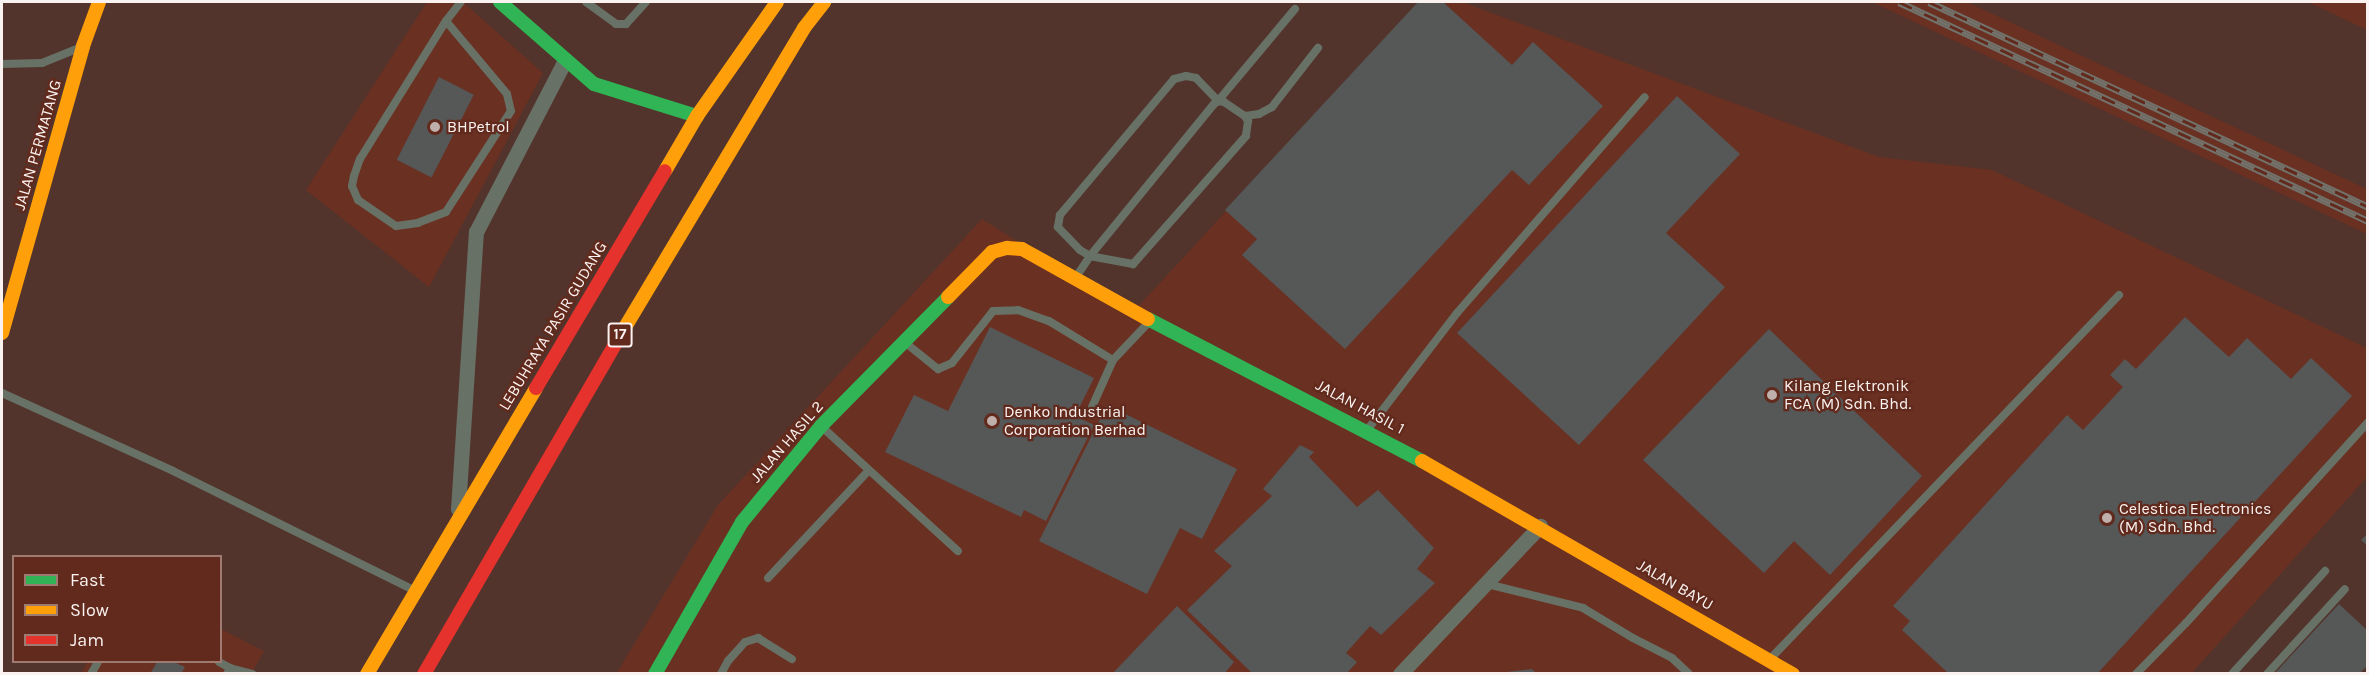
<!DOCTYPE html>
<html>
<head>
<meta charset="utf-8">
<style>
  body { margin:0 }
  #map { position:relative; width:2369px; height:675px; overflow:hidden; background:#52342c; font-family:Karla,sans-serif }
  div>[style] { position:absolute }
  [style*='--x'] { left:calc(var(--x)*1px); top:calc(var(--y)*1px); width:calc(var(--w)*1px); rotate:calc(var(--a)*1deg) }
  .built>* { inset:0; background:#6a3022 }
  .building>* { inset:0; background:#565757; transform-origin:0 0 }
  .lane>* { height:8px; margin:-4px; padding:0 4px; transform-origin:4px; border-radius:4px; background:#687166 }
  .street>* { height:15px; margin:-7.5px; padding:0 7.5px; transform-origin:7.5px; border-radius:7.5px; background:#687166 }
  .fast>* { height:14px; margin:-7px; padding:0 7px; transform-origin:7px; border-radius:7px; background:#30b455 }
  .slow>* { height:14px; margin:-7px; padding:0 7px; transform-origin:7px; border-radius:7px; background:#ff9f0a }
  .jam>* { height:14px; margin:-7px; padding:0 7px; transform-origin:7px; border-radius:7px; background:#e5322d }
  .rail>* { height:7px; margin-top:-3.5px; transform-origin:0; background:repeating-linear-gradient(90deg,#612a1d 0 14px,#72726b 0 28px); box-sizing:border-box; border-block:2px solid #72726b }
  .dots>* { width:16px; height:16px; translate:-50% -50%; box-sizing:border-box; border:3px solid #612a1d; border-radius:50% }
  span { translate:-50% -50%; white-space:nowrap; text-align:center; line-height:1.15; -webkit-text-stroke:4.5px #612a1d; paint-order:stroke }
  .shield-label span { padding:2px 4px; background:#612a1d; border:2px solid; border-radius:4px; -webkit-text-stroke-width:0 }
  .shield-label { font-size:15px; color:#faf2f0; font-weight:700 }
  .poi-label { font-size:16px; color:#faf2f0 }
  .left { translate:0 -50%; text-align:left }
  .street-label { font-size:16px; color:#faf2f0 }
  .frame { position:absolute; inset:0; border:3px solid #faf2f0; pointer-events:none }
  .legend { position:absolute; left:12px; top:555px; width:210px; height:108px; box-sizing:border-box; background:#612a1d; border:2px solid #9e7a71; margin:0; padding:8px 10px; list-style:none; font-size:18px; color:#faf2f0 }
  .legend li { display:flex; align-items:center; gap:12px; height:30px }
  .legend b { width:30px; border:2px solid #9e7a71 }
</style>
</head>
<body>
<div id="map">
  <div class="built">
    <div style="clip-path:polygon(427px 2px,463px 2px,543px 73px,429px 287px,306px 190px)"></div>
    <div style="clip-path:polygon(1419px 2px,1462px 2px,1879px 157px,1992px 170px,2367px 348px,2367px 477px,2192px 673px,616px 674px,718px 505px,982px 219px,1075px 278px,1134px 311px)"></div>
    <div style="clip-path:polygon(1872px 2px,1967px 2px,2367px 189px,2367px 234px)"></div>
    <div style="clip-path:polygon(2308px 2px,2367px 2px,2367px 30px)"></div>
    <div style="clip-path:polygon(221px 629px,264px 651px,252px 673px,81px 674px,87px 662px,220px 662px)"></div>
  </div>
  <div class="building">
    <div style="clip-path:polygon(1418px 2px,1443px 2px,1512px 65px,1533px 42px,1603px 106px,1529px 185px,1512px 170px,1345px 349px,1242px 255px,1257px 239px,1225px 210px)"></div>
    <div style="left:439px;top:77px;width:39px;height:93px;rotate:27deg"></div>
    <div style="clip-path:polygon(1677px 96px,1740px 154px,1666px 233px,1725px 287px,1579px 445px,1457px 333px)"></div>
    <div style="clip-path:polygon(2185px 317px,2229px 357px,2247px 338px,2291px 379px,2311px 358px,2352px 396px,2097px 674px,1949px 674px,1902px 630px,1910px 621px,1893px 606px,2067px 415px,2083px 430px,2123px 387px,2110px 375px,2125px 359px,2136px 369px)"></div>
    <div style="clip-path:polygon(990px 327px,1094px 378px,1075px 416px,1094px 425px,1046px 521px,1024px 510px,1021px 517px,885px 452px,914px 395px,948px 411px)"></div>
    <div style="clip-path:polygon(1769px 329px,1922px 476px,1830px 575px,1794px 541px,1764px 573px,1643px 460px)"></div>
    <div style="clip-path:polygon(1107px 405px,1237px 469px,1202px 539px,1180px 528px,1147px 594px,1039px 541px)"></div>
    <div style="clip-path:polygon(1300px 445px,1314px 452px,1309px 457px,1357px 507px,1378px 490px,1434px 548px,1417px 569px,1435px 583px,1381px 635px,1370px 626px,1346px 653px,1357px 662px,1346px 674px,1253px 674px,1187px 610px,1232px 566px,1214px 551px,1272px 496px,1263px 489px)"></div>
    <div style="clip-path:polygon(2368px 533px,2368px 546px,2361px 540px)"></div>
    <div style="clip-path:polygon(2339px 604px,2368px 631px,2368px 665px,2359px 674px,2274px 674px)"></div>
    <div style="clip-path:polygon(1177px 606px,1234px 662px,1224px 674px,1112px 674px)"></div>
    <div style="clip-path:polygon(157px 662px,174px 662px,185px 667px,181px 674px,150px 674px)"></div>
    <div style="clip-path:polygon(1532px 669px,1537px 674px,1506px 674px,1506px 672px)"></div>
  </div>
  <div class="lane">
    <div style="--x:586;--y:2;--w:37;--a:36"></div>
    <div style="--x:616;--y:24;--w:10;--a:0"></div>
    <div style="--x:626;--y:24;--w:30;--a:-48"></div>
    <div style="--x:446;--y:21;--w:95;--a:50.1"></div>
    <div style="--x:507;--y:94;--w:17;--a:77"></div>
    <div style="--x:511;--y:111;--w:120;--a:122.8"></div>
    <div style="--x:446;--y:212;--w:30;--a:159"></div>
    <div style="--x:418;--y:223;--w:22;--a:172"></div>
    <div style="--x:396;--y:226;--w:46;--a:-145.6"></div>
    <div style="--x:358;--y:200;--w:15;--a:-113"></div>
    <div style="--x:352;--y:186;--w:10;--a:-79"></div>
    <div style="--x:354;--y:176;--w:18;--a:-71"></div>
    <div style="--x:360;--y:159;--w:163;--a:-58.1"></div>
    <div style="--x:446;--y:21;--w:24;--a:-52"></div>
    <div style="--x:2;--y:64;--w:40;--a:-1.4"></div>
    <div style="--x:42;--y:63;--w:40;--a:-22"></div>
    <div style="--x:1245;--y:116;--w:14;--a:-8"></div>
    <div style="--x:1259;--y:114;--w:15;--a:-28"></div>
    <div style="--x:1272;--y:107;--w:75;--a:-52.1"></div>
    <div style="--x:1076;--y:277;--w:25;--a:-56"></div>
    <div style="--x:1090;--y:256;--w:196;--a:-50.8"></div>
    <div style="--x:1214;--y:104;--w:5;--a:-37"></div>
    <div style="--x:1218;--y:101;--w:6;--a:9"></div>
    <div style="--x:1224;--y:102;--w:25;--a:34"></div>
    <div style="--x:1245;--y:116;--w:6;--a:59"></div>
    <div style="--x:1248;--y:121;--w:15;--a:98"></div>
    <div style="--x:1246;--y:136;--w:171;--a:131.4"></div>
    <div style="--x:1133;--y:264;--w:44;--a:-169.5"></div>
    <div style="--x:1090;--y:256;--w:12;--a:-149"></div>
    <div style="--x:1080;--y:250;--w:32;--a:-134"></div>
    <div style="--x:1058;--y:227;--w:12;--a:-81"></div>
    <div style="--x:1060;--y:215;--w:177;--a:-50"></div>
    <div style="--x:1174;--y:79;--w:12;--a:-14"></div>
    <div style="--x:1186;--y:76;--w:10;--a:11"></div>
    <div style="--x:1196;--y:78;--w:32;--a:46"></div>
    <div style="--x:1218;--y:101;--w:120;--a:-50.1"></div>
    <div style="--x:907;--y:344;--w:40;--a:39"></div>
    <div style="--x:938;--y:369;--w:15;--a:-23"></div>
    <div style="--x:952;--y:363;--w:66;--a:-51.7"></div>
    <div style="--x:993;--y:311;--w:25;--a:-2"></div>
    <div style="--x:1018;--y:310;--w:33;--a:20"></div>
    <div style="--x:1049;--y:321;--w:75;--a:31.4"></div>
    <div style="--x:1113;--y:360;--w:51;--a:114.1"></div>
    <div style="--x:1113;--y:360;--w:52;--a:-46.5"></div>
    <div style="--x:2;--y:393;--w:188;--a:24.5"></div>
    <div style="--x:173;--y:471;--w:267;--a:26.3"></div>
    <div style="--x:822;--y:427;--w:184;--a:42.4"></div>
    <div style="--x:1368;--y:429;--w:146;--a:-52.5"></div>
    <div style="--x:1457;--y:313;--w:286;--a:-49"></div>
    <div style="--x:768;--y:578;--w:146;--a:-46.9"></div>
    <div style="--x:1487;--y:584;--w:99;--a:14"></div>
    <div style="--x:1583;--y:608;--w:58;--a:31"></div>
    <div style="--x:1633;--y:638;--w:44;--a:27.1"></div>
    <div style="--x:1672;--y:658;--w:23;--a:43"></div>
    <div style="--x:1771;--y:658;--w:503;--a:-46.21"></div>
    <div style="--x:219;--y:662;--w:13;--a:29"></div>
    <div style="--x:91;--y:674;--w:14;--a:-60"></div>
    <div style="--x:227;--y:674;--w:7;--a:-63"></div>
    <div style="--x:230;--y:668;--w:23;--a:15"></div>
    <div style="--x:721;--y:674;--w:15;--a:-62"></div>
    <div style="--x:728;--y:661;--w:25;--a:-48"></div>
    <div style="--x:745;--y:642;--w:14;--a:-17"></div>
    <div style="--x:758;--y:638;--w:40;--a:32"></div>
    <div style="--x:2136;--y:674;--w:71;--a:-45.6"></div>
    <div style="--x:2186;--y:623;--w:271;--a:-47.8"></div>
    <div style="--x:2232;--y:674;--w:139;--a:-47.9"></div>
    <div style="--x:2267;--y:674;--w:115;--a:-47.5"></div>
  </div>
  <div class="street">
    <div style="--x:458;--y:509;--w:278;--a:-86.3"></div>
    <div style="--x:476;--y:232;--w:194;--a:-62.6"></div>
    <div style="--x:1400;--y:674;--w:204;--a:-46.6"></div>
  </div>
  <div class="fast">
    <div style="--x:500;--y:2;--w:125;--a:41.1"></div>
    <div style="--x:594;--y:84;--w:108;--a:17.3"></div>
    <div style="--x:1148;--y:319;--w:309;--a:27.4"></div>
    <div style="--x:655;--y:674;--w:175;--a:-60.2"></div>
    <div style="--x:742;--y:522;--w:124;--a:-50.5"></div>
    <div style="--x:821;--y:426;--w:181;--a:-45.4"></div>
  </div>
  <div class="slow">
    <div style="--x:665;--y:171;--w:64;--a:-59.8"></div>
    <div style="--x:697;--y:116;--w:139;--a:-54.9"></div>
    <div style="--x:948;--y:297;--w:63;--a:-45.6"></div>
    <div style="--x:992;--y:252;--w:16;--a:-15"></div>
    <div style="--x:1007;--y:248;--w:15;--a:4"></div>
    <div style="--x:1022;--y:249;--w:144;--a:29.1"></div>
    <div style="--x:2;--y:333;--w:298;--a:-74.2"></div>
    <div style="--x:83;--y:46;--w:47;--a:-70"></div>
    <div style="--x:618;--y:339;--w:362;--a:-59.1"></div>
    <div style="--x:804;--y:28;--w:33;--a:-52"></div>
    <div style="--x:1422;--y:461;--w:428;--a:29.9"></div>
    <div style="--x:367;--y:674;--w:332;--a:-59.4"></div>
  </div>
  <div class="jam">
    <div style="--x:536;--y:388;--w:252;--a:-59.3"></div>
    <div style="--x:424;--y:674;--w:387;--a:-59.9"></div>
  </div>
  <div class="rail">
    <div style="--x:1899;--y:2;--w:518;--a:25.03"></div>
    <div style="--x:1929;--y:2;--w:485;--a:25"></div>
  </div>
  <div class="dots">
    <div style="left:435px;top:127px;background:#bfb0ab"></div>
    <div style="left:1772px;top:395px;background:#bfb0ab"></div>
    <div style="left:992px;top:421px;background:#bfb0ab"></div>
    <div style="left:2107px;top:518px;background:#bfb0ab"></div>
  </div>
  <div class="shield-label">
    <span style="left:620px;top:335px">17</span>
  </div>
  <div class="poi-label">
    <span class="left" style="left:447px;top:127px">BHPetrol</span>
    <span class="left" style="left:1784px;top:395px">Kilang Elektronik<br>FCA (M) Sdn. Bhd.</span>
    <span class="left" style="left:1004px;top:421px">Denko Industrial<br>Corporation Berhad</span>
    <span class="left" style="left:2119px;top:518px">Celestica Electronics<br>(M) Sdn. Bhd.</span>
  </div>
  <div class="street-label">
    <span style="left:38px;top:145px;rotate:-74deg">JALAN PERMATANG</span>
    <span style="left:553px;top:326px;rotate:-59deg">LEBUHRAYA PASIR GUDANG</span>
    <span style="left:1360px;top:407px;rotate:28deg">JALAN HASIL 1</span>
    <span style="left:787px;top:442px;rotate:-49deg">JALAN HASIL 2</span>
    <span style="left:1675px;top:585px;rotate:30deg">JALAN BAYU</span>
  </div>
  <div class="frame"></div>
  <ul class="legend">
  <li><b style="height:8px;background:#30b455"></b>Fast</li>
  <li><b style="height:8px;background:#ff9f0a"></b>Slow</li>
  <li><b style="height:8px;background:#e5322d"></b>Jam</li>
  </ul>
</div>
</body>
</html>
